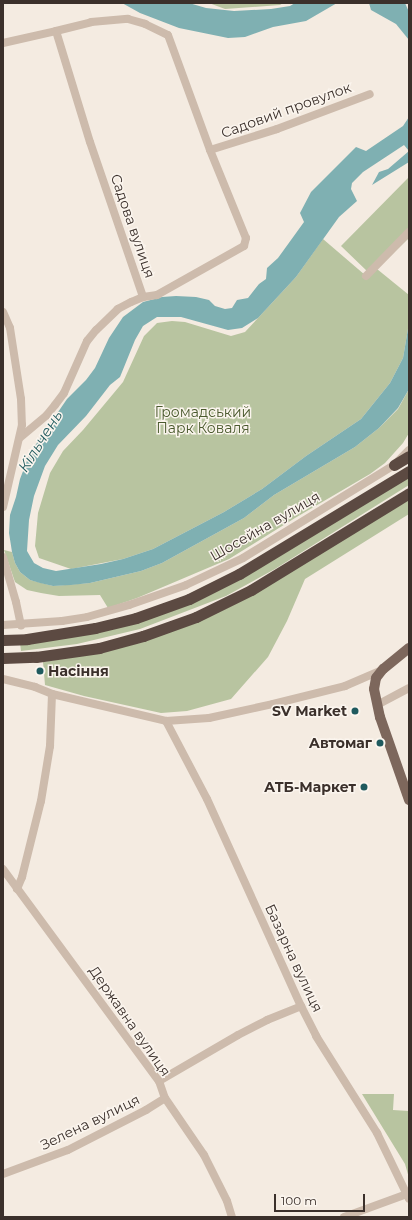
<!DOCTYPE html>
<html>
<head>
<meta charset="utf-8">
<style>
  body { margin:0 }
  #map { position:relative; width:412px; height:1220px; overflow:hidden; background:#f4ebe1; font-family:Montserrat,sans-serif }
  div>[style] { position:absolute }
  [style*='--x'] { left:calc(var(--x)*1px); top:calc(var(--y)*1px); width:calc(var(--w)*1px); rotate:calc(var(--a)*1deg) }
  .green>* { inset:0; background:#b8c4a0 }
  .water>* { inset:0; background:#7fb0b2 }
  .minor>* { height:8px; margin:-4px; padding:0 4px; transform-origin:4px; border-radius:4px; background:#cdbbac }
  .major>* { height:10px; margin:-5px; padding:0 5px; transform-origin:5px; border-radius:5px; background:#7d675c }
  .highway>* { height:11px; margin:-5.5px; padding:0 5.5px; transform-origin:5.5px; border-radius:5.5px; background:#5c4a42 }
  .dots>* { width:11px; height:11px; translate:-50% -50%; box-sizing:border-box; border:2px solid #fbf5ee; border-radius:50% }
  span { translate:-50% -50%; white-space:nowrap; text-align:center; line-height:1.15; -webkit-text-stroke:3px #fbf5ee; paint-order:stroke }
  .street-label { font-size:14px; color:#3b302b }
  .park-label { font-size:14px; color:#4a5a2e }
  .poi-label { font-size:14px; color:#3b302b; font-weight:700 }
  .left { translate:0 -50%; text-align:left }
  .right { translate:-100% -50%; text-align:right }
  .water-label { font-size:15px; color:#1f5a5e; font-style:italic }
  .frame { position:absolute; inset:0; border:4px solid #3b302b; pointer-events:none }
  .scale { position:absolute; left:274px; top:1194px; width:91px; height:18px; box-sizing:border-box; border:2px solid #3b302b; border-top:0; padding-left:5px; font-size:12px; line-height:14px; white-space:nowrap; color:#3b302b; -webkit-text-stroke:3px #fbf5ee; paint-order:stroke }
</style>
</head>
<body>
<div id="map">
  <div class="green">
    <div style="clip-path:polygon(209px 3px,283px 3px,280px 5px,225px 9px)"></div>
    <div style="clip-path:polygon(409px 177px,409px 238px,377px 269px,409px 295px,409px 323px,403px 358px,390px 383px,361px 419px,306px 456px,262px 489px,224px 512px,153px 549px,123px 559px,71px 569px,39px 558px,35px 546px,38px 513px,50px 473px,63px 451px,83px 430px,123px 382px,144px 336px,157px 323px,172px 321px,185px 322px,231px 336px,245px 332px,296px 277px,323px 239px,365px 275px,368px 272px,341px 246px)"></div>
    <div style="clip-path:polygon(409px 389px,409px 433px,403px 443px,385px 463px,370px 474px,295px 518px,229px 559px,137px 598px,108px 608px,100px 595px,59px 596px,41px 593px,27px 590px,15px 582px,4px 550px,12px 552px,15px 563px,20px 572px,30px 580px,53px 586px,90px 583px,141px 571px,162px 563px,244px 518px,274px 495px,355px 447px,379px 428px,398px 409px)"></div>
    <div style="clip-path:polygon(409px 474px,409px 485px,275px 569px,226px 596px,140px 629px,77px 644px,21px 651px,20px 643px,174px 608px)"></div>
    <div style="clip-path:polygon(409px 499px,409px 514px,305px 579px,287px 621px,268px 657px,231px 699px,187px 711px,161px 713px,84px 696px,45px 685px,43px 662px,72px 657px,184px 627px,227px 608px,255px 593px)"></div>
    <div style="clip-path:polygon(362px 1094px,394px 1094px,393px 1110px,409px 1111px,409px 1178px,405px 1164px)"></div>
  </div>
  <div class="water">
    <div style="clip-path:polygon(122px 3px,189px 3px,206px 8px,234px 11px,271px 9px,290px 6px,295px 3px,337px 3px,306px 21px,273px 27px,245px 37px,228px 38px,179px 28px,140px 13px)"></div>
    <div style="clip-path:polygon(369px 3px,405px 3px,409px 12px,409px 40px,396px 24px,371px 10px)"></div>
    <div style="clip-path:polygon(409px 117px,409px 162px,372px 185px,379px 172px,388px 169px,409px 151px,404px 145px,363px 172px,352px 183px,351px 189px,357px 201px,339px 217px,296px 277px,258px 318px,242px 328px,228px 330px,181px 317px,157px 317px,143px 326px,135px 340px,120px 377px,110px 385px,86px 416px,58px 445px,45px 466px,34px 496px,29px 520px,27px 551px,34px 563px,43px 568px,56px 571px,101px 564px,123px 559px,153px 549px,224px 512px,262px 489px,306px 456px,361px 419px,390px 383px,403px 358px,409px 323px,409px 389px,398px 408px,379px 428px,355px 447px,274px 495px,244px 518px,162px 563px,141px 571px,90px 583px,71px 585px,53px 586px,40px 583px,30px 580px,20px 572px,15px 563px,12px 552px,9px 533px,10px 515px,16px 497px,20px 479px,30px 453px,67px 399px,86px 380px,95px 368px,109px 338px,123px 317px,143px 302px,162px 297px,176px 296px,196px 297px,209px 300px,215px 306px,225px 309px,232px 308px,237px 300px,248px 298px,259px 284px,266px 279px,267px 268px,278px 258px,304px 222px,300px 213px,311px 192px,356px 147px,366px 151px,403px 126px)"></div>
  </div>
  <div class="minor">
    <div style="--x:56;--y:31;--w:36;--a:-14"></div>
    <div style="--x:91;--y:22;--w:37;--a:-5"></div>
    <div style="--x:128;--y:19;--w:18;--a:16"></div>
    <div style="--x:145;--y:24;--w:25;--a:26"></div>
    <div style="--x:168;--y:35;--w:122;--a:69.9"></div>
    <div style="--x:210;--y:150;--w:95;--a:67.8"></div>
    <div style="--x:246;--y:238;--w:8;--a:104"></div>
    <div style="--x:244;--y:246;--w:100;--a:150.6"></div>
    <div style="--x:157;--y:295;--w:14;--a:172"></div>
    <div style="--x:3;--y:43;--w:54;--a:-12.8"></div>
    <div style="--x:56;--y:31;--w:116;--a:73"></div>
    <div style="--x:90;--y:142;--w:164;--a:71.1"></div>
    <div style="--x:143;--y:297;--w:13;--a:157"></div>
    <div style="--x:131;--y:302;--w:15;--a:152"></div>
    <div style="--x:118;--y:309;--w:30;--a:136"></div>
    <div style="--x:96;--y:330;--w:14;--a:129"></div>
    <div style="--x:87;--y:341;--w:57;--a:113.9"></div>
    <div style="--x:64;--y:393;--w:15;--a:127"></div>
    <div style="--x:55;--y:405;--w:13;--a:129"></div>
    <div style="--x:47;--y:415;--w:35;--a:140"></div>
    <div style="--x:210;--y:150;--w:70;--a:-17.4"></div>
    <div style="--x:277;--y:129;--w:99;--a:-20.6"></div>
    <div style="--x:366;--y:276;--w:62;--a:-45.7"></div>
    <div style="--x:3;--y:312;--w:17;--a:66"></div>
    <div style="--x:10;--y:328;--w:72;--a:81.2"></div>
    <div style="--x:21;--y:399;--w:26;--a:88"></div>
    <div style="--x:22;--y:425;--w:84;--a:103"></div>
    <div style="--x:3;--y:557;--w:47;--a:73.9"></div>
    <div style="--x:16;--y:602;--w:24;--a:78"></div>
    <div style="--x:3;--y:625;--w:59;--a:-3.9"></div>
    <div style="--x:62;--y:621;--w:25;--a:-9"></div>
    <div style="--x:87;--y:617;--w:44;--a:-15.9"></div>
    <div style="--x:129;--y:605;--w:60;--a:-19.3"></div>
    <div style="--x:186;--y:585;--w:63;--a:-25.3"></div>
    <div style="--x:243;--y:558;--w:177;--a:-31.6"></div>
    <div style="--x:394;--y:465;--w:21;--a:-45"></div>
    <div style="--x:3;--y:679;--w:33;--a:14"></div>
    <div style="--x:35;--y:687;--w:18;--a:22"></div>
    <div style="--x:52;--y:694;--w:117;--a:13.3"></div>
    <div style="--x:166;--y:721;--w:43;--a:-4"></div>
    <div style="--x:209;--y:718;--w:66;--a:-12.3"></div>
    <div style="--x:273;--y:704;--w:74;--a:-14"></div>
    <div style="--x:345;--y:686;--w:40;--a:-23.4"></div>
    <div style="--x:377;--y:705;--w:36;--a:-28"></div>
    <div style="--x:166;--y:721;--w:88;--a:62.3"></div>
    <div style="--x:207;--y:799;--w:227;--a:65.6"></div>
    <div style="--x:301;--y:1006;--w:34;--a:63"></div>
    <div style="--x:316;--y:1036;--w:115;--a:57.8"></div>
    <div style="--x:377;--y:1133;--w:73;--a:64.1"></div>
    <div style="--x:3;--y:869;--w:263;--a:53.7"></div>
    <div style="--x:159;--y:1081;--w:18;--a:71"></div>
    <div style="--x:165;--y:1098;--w:69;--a:55.6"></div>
    <div style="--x:204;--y:1155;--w:51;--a:63.4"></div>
    <div style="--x:227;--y:1201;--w:17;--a:73"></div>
    <div style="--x:17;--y:889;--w:13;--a:-67"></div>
    <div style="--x:22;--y:877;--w:78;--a:-76"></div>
    <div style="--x:41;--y:801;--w:56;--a:-80.7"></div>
    <div style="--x:50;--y:746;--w:52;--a:-87.8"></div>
    <div style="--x:159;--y:1081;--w:91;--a:-30.2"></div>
    <div style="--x:238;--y:1035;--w:33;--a:-27"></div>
    <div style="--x:267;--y:1020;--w:37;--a:-22"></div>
    <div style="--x:3;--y:1174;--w:69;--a:-20.3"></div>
    <div style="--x:68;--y:1150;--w:88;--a:-27.1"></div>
    <div style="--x:146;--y:1110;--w:22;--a:-32"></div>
    <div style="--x:344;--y:1217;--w:67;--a:-20.1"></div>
  </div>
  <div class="major">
    <div style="--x:409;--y:648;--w:33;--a:141"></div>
    <div style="--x:383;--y:669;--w:11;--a:128"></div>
    <div style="--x:376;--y:678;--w:11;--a:100"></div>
    <div style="--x:374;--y:689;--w:29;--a:78"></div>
    <div style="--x:380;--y:717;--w:88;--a:70.7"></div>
  </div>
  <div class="highway">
    <div style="--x:394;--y:465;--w:17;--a:-31"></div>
    <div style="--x:3;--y:640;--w:24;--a:-2"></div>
    <div style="--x:27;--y:639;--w:69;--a:-9.2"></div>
    <div style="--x:95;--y:628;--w:42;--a:-13.7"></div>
    <div style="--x:136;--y:618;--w:56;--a:-19.7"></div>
    <div style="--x:189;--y:599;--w:56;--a:-26.6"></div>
    <div style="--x:239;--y:574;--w:199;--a:-31.2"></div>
    <div style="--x:3;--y:658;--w:33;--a:-2"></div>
    <div style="--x:36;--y:657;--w:64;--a:-8.1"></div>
    <div style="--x:99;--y:648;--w:46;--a:-15.3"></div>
    <div style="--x:143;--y:636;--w:56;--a:-19.7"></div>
    <div style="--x:196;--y:617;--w:61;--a:-26.1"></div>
    <div style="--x:251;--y:590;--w:185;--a:-31.5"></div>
  </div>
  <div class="dots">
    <div style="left:40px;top:671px;background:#1f5a5e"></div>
    <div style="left:355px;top:711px;background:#1f5a5e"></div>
    <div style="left:380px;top:743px;background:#1f5a5e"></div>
    <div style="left:364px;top:787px;background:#1f5a5e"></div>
  </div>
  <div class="street-label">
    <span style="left:286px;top:110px;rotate:-20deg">Садовий провулок</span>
    <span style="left:133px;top:226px;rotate:71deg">Садова вулиця</span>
    <span style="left:265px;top:526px;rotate:-30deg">Шосейна вулиця</span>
    <span style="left:294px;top:958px;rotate:65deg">Базарна вулиця</span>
    <span style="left:130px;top:1021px;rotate:55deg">Державна вулиця</span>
    <span style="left:90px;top:1122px;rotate:-26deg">Зелена вулиця</span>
  </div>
  <div class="park-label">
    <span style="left:203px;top:420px">Громадський<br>Парк Коваля</span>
  </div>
  <div class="poi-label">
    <span class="left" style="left:48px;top:671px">Насіння</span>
    <span class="right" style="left:347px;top:711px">SV Market</span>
    <span class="right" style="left:372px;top:743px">Автомаг</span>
    <span class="right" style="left:356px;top:787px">АТБ-Маркет</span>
  </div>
  <div class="water-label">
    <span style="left:40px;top:441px;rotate:-58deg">Кільчень</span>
  </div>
  <div class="frame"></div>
  <div class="scale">100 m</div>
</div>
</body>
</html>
